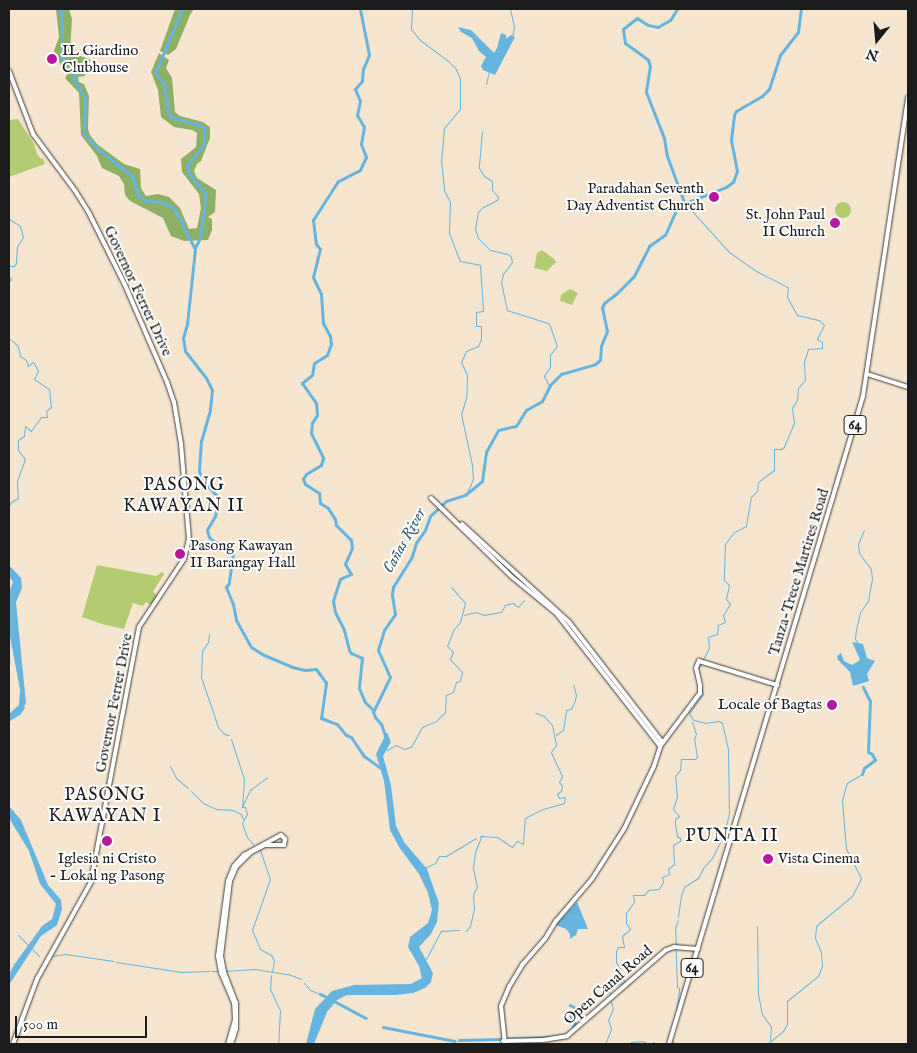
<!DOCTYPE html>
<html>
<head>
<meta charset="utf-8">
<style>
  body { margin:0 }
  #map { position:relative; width:917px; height:1053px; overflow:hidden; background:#f6e6d0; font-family:"IM FELL English",serif }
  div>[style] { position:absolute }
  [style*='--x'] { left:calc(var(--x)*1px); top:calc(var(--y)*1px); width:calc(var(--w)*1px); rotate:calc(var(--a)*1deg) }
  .green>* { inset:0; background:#b3cc72 }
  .round { border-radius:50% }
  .forest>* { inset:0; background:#8eb064 }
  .water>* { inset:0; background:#65b5e0 }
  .stream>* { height:1px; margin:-0.5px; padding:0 0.5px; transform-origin:0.5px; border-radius:0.5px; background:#65b5e0 }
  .canal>* { height:2.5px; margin:-1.25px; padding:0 1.25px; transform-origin:1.25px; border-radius:1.25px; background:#65b5e0 }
  .river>* { height:3px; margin:-1.5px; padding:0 1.5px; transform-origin:1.5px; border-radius:1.5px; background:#65b5e0 }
  .roads { filter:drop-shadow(0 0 1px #3d3a37) drop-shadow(0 0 1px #3d3a37) }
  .major>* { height:4px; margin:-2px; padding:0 2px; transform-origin:2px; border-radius:2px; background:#fff }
  .dots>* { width:14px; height:14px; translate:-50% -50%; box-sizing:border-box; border:2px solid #fff; border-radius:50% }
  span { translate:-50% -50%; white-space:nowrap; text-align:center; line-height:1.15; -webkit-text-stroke:4px #fff; paint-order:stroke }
  .shield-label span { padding:1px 4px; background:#fff; border:1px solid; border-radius:4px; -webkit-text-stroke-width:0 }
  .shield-label { font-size:14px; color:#1c1c1c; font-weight:700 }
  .poi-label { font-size:15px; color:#1c1c1c }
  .left { translate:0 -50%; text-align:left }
  .right { translate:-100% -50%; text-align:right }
  .street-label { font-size:15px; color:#1c1c1c }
  .water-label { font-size:16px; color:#3d6174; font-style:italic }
  .quarter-label { font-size:18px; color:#1c1c1c; letter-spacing:1px }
  .frame { position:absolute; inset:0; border:10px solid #1c1c1c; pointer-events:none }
  .north { position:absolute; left:852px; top:15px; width:50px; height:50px; -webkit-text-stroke:4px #fff; paint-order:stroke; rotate:197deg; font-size:14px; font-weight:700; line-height:20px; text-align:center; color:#1c1c1c }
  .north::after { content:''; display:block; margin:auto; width:18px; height:22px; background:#1c1c1c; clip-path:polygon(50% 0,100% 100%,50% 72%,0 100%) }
  .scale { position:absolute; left:15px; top:1016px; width:132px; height:22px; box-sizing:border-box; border:2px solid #1c1c1c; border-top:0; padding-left:6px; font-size:15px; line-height:18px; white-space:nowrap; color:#1c1c1c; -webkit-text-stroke:4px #fff; paint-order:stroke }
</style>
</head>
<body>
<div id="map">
  <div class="green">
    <div style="clip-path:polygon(18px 119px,34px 144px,37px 154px,41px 159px,43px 158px,45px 164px,9px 177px,9px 120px)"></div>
    <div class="round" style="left:835px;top:202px;width:16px;height:16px"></div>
    <div style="clip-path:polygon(542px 250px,554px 259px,556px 262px,547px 271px,534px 268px,537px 253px)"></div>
    <div style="clip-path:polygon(570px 289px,578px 293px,572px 305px,560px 301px,561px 295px)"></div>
    <div style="clip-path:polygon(97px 565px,156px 576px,162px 572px,164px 574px,153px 592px,158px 596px,151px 605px,146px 602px,143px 606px,133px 603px,124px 629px,102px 624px,82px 617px)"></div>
  </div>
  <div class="forest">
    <div style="clip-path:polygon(56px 9px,69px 9px,72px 19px,70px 52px,91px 60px,85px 68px,85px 76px,78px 77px,79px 82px,84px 84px,89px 96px,88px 129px,90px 135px,97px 144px,124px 164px,140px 169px,141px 188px,146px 196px,158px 194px,169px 197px,180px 208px,189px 229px,197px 228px,201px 208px,199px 194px,182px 172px,181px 159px,196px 147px,197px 133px,192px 130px,174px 127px,161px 117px,158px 90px,151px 72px,159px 53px,169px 60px,166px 68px,172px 78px,175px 112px,180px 116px,203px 122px,210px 127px,210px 138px,201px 161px,197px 164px,194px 171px,197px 178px,216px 190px,215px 212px,208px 217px,212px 219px,212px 230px,208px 240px,184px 241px,171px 236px,163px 218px,130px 201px,125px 195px,124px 184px,119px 176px,102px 168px,97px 156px,81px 135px,79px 93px,65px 78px,70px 70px,61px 66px,54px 51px,59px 37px)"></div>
    <div style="clip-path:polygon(175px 9px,194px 9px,190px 15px,176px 49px,168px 55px,160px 51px)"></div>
  </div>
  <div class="water">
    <div style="clip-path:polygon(458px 27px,471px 30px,494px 53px,497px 48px,501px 33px,506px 35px,506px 39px,511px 35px,515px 37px,495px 75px,483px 70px,481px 66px,486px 57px,479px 51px,472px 38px,461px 32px)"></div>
    <div style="clip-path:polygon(9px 565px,21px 578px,22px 588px,16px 602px,26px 703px,22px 710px,9px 719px,9px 714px,19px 705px,20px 690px,9px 631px,9px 593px,13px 582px,9px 576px)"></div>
    <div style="clip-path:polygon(852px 642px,863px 644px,867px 658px,875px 661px,867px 674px,869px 681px,853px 686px,850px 672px,838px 660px,837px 656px,841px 653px,844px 661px,852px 665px,860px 660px)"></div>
    <div style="clip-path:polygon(387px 732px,391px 742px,383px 756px,391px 785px,396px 826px,404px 842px,427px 869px,439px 903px,437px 922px,431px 934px,419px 947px,433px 973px,431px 982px,425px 988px,413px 993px,396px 995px,347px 995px,337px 1000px,327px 1012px,314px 1044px,306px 1044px,315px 1009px,332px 991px,354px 985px,411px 984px,422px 978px,419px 966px,408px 947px,410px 937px,428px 923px,432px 910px,428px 893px,419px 874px,399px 847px,390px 830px,384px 781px,376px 754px)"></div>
    <div style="clip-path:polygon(9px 806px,21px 820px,48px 885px,61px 900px,62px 909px,57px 925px,41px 936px,9px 985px,9px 975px,14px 965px,42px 926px,52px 919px,56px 904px,40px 884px,29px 851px,9px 818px)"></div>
    <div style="clip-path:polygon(577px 902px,588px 929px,578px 929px,576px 935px,570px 939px,570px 934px,566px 929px,556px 925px)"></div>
  </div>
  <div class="stream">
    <div style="--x:412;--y:9;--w:20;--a:93"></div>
    <div style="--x:411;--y:29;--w:14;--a:51"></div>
    <div style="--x:420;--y:40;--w:34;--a:37"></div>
    <div style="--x:447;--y:60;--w:13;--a:45"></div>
    <div style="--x:456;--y:69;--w:11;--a:68"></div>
    <div style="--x:460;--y:79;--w:30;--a:90"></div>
    <div style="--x:460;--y:109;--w:25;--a:130"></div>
    <div style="--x:444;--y:128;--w:32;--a:95"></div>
    <div style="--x:441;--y:160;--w:30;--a:84"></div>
    <div style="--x:444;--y:190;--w:13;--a:63"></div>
    <div style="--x:450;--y:202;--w:31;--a:92"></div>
    <div style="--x:449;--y:233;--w:30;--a:69"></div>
    <div style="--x:460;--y:261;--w:20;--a:11"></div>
    <div style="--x:480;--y:265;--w:46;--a:86.3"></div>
    <div style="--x:483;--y:311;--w:7;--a:172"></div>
    <div style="--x:476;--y:312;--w:14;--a:90"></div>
    <div style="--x:476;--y:326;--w:5;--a:0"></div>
    <div style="--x:481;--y:326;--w:13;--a:90"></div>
    <div style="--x:481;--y:339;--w:8;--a:113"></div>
    <div style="--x:478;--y:346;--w:13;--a:157"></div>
    <div style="--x:466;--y:351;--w:12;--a:114"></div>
    <div style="--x:461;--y:362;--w:14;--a:65"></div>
    <div style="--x:467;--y:375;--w:23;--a:92"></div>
    <div style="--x:466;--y:398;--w:17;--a:107"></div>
    <div style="--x:461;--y:414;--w:52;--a:77.8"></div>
    <div style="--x:472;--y:465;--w:14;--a:86"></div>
    <div style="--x:473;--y:479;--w:15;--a:113"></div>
    <div style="--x:510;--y:9;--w:18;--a:77"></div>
    <div style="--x:514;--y:27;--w:10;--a:101"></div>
    <div style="--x:486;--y:84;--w:13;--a:-77"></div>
    <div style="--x:482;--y:131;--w:37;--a:95"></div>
    <div style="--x:479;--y:168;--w:9;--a:58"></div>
    <div style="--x:484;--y:176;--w:9;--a:32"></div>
    <div style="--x:492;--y:181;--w:9;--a:90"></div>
    <div style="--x:492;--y:190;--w:9;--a:49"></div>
    <div style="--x:498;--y:197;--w:3;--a:108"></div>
    <div style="--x:497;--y:200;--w:16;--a:153"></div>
    <div style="--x:483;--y:207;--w:7;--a:135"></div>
    <div style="--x:478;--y:212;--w:17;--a:100"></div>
    <div style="--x:475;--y:229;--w:9;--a:72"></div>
    <div style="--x:478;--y:238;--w:17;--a:45"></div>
    <div style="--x:490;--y:250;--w:18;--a:13"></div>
    <div style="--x:508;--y:254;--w:4;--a:45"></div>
    <div style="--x:511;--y:257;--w:5;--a:79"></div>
    <div style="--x:512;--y:262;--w:15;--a:127"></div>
    <div style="--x:503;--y:274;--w:8;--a:104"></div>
    <div style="--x:501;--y:282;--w:29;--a:78"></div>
    <div style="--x:507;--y:310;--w:43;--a:17.6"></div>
    <div style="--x:548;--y:323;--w:4;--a:56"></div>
    <div style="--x:550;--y:326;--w:21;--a:71"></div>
    <div style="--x:557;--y:346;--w:11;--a:128"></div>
    <div style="--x:550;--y:355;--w:12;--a:90"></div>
    <div style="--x:550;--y:367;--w:11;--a:124"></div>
    <div style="--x:544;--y:376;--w:11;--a:63"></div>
    <div style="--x:684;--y:202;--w:67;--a:48"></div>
    <div style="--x:729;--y:252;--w:33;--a:35"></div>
    <div style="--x:756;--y:271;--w:36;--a:27"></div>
    <div style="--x:788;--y:287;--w:10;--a:96"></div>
    <div style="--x:787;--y:297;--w:21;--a:61"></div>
    <div style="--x:797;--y:315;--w:23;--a:13"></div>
    <div style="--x:819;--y:320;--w:7;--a:45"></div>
    <div style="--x:824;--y:325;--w:16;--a:117"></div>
    <div style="--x:817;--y:339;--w:6;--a:31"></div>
    <div style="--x:822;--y:342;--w:6;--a:90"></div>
    <div style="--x:822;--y:348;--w:14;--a:176"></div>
    <div style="--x:808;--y:349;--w:14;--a:107"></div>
    <div style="--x:804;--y:362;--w:18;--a:87"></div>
    <div style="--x:805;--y:380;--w:11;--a:131"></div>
    <div style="--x:798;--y:388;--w:12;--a:95"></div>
    <div style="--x:797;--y:400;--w:9;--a:122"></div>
    <div style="--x:792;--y:408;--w:15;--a:82"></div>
    <div style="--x:794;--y:423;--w:26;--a:113"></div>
    <div style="--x:784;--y:447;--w:4;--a:146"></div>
    <div style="--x:781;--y:449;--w:7;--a:180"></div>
    <div style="--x:774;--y:449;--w:21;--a:90"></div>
    <div style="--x:774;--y:470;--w:20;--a:143"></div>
    <div style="--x:758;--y:482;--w:9;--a:96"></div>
    <div style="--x:757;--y:491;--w:8;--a:135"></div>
    <div style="--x:751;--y:497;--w:29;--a:100"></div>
    <div style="--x:746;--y:526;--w:13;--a:153"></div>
    <div style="--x:734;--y:532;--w:15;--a:127"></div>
    <div style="--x:725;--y:544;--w:36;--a:92"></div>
    <div style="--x:724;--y:580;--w:7;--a:45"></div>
    <div style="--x:729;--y:585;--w:14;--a:102"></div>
    <div style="--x:726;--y:599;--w:6;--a:51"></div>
    <div style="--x:730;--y:604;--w:13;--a:122"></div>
    <div style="--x:723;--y:615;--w:7;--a:74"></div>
    <div style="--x:725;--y:622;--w:8;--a:157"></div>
    <div style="--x:718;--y:625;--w:9;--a:96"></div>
    <div style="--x:717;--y:634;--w:9;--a:162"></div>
    <div style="--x:708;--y:637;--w:11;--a:85"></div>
    <div style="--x:709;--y:648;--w:24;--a:118"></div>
    <div style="--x:698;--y:669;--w:25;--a:79"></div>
    <div style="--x:703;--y:694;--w:24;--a:126"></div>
    <div style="--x:689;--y:713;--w:8;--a:60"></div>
    <div style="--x:9;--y:219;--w:13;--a:32"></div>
    <div style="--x:20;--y:226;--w:11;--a:75"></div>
    <div style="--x:23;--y:237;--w:12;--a:121"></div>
    <div style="--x:17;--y:247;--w:16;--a:94"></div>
    <div style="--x:16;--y:263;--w:4;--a:124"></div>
    <div style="--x:14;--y:266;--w:5;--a:180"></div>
    <div style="--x:9;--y:276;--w:4;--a:56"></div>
    <div style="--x:11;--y:279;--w:4;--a:124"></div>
    <div style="--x:9;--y:338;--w:12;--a:42"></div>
    <div style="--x:18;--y:346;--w:10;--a:79"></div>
    <div style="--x:20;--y:356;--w:7;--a:34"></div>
    <div style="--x:26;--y:360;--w:6;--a:72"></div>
    <div style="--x:28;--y:366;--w:6;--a:-39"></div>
    <div style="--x:33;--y:362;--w:4;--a:56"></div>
    <div style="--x:35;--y:365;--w:7;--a:63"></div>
    <div style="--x:38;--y:371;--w:9;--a:117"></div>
    <div style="--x:34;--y:379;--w:18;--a:34"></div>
    <div style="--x:49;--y:389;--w:18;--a:84"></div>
    <div style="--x:51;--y:407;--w:6;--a:141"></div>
    <div style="--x:46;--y:411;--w:6;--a:81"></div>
    <div style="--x:47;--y:417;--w:6;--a:180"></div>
    <div style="--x:41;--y:417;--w:17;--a:126"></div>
    <div style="--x:31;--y:431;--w:8;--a:-140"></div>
    <div style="--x:25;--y:426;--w:10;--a:96"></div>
    <div style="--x:24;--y:436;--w:7;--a:146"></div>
    <div style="--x:18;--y:440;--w:10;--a:90"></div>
    <div style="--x:18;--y:450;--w:11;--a:52"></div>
    <div style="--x:25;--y:459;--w:23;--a:110"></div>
    <div style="--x:17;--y:481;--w:17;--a:87"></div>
    <div style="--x:18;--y:498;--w:8;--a:150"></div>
    <div style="--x:11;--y:502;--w:4;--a:117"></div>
    <div style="--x:464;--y:615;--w:11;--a:-15"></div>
    <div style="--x:475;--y:612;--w:9;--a:18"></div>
    <div style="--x:484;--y:615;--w:17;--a:-10"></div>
    <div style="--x:501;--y:612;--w:8;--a:-60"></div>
    <div style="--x:505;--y:605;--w:8;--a:-14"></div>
    <div style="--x:513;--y:603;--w:6;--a:39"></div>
    <div style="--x:518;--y:607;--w:9;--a:-49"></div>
    <div style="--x:209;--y:634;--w:8;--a:97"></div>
    <div style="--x:208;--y:642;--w:11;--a:124"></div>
    <div style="--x:202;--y:651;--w:26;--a:92"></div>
    <div style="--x:201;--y:677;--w:53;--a:71.2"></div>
    <div style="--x:218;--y:727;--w:9;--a:49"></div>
    <div style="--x:224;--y:734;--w:5;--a:11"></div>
    <div style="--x:858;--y:643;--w:5;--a:-127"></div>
    <div style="--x:855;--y:639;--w:9;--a:-84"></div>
    <div style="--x:856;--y:630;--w:18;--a:-77"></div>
    <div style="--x:860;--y:612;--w:14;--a:-54"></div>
    <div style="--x:868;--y:601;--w:22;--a:-80"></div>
    <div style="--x:872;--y:579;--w:10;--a:-96"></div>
    <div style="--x:871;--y:569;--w:20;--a:-127"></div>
    <div style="--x:859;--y:553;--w:9;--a:-96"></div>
    <div style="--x:858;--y:544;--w:15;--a:-67"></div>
    <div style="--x:694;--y:720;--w:11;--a:15"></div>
    <div style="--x:705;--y:723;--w:14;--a:-8"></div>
    <div style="--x:719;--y:721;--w:4;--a:34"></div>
    <div style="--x:722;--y:723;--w:28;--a:77"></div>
    <div style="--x:728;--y:750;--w:63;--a:89.1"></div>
    <div style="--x:729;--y:813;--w:17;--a:103"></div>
    <div style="--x:556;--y:735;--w:9;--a:-36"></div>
    <div style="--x:563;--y:730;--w:20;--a:-81"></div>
    <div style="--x:566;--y:710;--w:5;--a:-11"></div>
    <div style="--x:571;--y:709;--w:10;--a:-66"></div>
    <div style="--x:575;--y:700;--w:5;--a:-79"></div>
    <div style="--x:576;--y:695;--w:11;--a:-105"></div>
    <div style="--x:231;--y:739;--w:42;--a:72"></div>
    <div style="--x:244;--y:779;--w:27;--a:94"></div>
    <div style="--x:387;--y:750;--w:10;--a:-29"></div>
    <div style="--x:396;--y:745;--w:9;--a:27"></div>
    <div style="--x:404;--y:749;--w:7;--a:-16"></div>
    <div style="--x:411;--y:747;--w:23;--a:-61"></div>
    <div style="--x:422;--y:727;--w:15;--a:-23"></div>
    <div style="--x:436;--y:721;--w:13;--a:-45"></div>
    <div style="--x:445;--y:712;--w:17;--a:-87"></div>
    <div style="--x:446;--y:695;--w:8;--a:-23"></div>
    <div style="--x:453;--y:692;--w:10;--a:-73"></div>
    <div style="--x:456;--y:682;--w:4;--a:-14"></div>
    <div style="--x:460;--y:681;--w:9;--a:-77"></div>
    <div style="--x:462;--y:672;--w:18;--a:-133"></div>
    <div style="--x:450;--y:659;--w:8;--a:-67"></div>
    <div style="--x:453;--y:652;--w:8;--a:-135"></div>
    <div style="--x:447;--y:646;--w:18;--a:-68"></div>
    <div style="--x:454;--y:629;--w:9;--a:-49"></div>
    <div style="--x:460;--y:622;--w:20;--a:-75"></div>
    <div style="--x:465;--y:603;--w:21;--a:-131"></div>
    <div style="--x:170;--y:766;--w:13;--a:63"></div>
    <div style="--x:176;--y:778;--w:16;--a:40"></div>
    <div style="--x:191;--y:791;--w:17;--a:45"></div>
    <div style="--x:203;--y:803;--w:14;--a:25"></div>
    <div style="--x:216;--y:809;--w:17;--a:3"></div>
    <div style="--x:233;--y:810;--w:9;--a:27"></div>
    <div style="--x:241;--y:814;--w:5;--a:68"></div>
    <div style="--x:480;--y:836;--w:17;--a:3"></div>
    <div style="--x:497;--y:837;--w:18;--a:34"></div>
    <div style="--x:512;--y:847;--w:8;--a:-50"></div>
    <div style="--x:517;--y:841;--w:7;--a:27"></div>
    <div style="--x:523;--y:844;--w:26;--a:-86"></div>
    <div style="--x:525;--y:818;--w:20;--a:-27"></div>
    <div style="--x:543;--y:809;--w:22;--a:-16"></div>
    <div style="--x:564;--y:803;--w:6;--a:-81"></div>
    <div style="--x:565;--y:797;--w:6;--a:171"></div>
    <div style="--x:559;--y:798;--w:4;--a:-117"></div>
    <div style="--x:557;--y:794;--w:5;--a:-37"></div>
    <div style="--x:561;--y:791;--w:5;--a:-79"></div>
    <div style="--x:562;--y:786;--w:5;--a:-127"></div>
    <div style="--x:559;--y:782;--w:7;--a:-63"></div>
    <div style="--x:562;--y:776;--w:26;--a:-115"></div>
    <div style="--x:551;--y:752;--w:9;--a:-54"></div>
    <div style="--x:556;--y:745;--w:20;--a:-101"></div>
    <div style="--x:552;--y:725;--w:12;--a:-132"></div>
    <div style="--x:544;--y:716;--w:9;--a:-159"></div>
    <div style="--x:253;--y:844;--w:9;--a:-131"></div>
    <div style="--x:247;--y:837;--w:15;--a:-110"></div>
    <div style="--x:242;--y:823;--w:10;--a:-61"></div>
    <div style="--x:247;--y:814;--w:7;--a:-106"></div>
    <div style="--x:245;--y:807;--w:3;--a:180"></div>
    <div style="--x:242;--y:807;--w:19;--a:-65"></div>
    <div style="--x:250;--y:790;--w:21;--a:-37"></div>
    <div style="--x:260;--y:850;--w:31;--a:71"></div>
    <div style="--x:270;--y:879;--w:54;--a:109.4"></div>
    <div style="--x:252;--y:930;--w:21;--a:67"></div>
    <div style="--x:260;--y:949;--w:13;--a:29"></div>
    <div style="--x:271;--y:955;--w:7;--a:63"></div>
    <div style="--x:274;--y:961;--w:11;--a:100"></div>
    <div style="--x:424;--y:868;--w:12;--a:-24"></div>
    <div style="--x:435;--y:863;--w:8;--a:-60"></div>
    <div style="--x:439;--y:856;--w:7;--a:0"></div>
    <div style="--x:446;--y:856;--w:35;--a:-31"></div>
    <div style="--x:678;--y:917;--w:21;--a:-82"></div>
    <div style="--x:681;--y:896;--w:9;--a:-72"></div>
    <div style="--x:684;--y:887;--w:17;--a:-33"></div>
    <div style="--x:698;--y:878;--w:11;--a:-63"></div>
    <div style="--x:703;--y:868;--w:13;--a:-48"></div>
    <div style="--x:712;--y:858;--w:22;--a:-63"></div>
    <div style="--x:757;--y:926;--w:68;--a:89.2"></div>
    <div style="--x:758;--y:994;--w:20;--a:79"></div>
    <div style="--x:762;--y:1014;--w:16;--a:55"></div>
    <div style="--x:771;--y:1027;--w:13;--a:94"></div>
    <div style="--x:466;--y:931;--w:6;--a:-51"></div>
    <div style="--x:470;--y:926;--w:17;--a:-77"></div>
    <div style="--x:474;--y:909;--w:15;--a:-94"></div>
    <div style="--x:473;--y:894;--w:8;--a:-60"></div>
    <div style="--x:477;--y:887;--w:19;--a:-102"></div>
    <div style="--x:473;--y:868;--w:16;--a:-83"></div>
    <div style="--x:475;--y:852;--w:18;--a:-68"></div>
    <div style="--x:18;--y:935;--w:16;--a:45"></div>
    <div style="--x:676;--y:946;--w:17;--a:-93"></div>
    <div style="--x:675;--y:929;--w:9;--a:-72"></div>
    <div style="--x:32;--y:949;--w:10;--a:45"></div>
    <div style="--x:52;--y:956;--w:13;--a:-9"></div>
    <div style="--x:65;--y:954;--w:49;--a:8.3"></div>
    <div style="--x:426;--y:959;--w:32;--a:-62"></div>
    <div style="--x:441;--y:931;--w:18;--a:-3"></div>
    <div style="--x:116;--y:962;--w:66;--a:8.7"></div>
    <div style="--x:181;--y:972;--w:28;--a:-2"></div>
    <div style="--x:211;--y:971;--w:7;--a:0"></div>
    <div style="--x:225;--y:971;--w:30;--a:-4"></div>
    <div style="--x:255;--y:969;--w:33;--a:9"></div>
    <div style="--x:288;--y:974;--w:14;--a:21"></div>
    <div style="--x:271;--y:975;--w:14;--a:94"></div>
    <div style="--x:270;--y:989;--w:23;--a:65"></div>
    <div style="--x:280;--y:1010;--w:34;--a:93"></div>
    <div style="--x:304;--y:983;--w:9;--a:49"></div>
    <div style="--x:310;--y:990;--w:11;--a:22"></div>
    <div style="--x:611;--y:996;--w:4;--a:-117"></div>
    <div style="--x:609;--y:992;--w:4;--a:-76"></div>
    <div style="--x:610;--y:988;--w:15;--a:-23"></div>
    <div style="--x:624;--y:982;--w:4;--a:-104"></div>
    <div style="--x:623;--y:978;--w:9;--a:-162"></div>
    <div style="--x:614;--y:975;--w:9;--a:-49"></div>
    <div style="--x:620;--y:968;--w:7;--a:-124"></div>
    <div style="--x:616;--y:962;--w:11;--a:-90"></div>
    <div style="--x:616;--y:951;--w:4;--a:-63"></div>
    <div style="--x:618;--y:947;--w:6;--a:0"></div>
    <div style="--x:624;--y:947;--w:11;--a:-100"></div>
    <div style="--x:622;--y:936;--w:11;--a:-41"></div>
    <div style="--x:630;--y:929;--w:7;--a:-124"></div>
    <div style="--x:626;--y:923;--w:10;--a:-90"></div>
    <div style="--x:626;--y:913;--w:14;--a:-54"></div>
    <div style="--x:634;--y:902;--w:7;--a:-98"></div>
    <div style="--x:633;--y:895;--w:11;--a:0"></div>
    <div style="--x:644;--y:895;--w:6;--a:-51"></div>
    <div style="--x:648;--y:890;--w:11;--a:-5"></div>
    <div style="--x:659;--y:889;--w:8;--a:-60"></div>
    <div style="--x:663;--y:882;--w:5;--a:-101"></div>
    <div style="--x:662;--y:877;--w:8;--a:-23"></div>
    <div style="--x:669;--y:874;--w:5;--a:-101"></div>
    <div style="--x:668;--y:869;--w:8;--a:-40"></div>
    <div style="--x:674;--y:864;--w:19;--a:-93"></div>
    <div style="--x:673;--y:845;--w:8;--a:-30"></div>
    <div style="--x:680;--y:841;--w:3;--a:-90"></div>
    <div style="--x:680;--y:838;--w:4;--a:-146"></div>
    <div style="--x:677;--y:836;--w:13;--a:-99"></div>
    <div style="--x:675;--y:823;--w:4;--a:-90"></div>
    <div style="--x:675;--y:819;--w:5;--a:-37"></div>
    <div style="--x:679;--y:816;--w:9;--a:-131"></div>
    <div style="--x:673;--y:809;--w:13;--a:-72"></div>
    <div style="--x:677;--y:797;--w:21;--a:-95"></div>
    <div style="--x:675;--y:776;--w:8;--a:-50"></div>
    <div style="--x:680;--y:770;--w:11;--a:-85"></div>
    <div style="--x:681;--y:759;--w:14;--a:0"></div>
    <div style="--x:695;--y:759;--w:3;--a:-45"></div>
    <div style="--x:697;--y:757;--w:18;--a:-99"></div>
    <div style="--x:694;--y:739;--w:5;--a:-68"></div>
    <div style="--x:696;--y:734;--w:13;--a:-108"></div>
    <div style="--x:676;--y:1014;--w:26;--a:-83"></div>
    <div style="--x:679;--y:988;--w:2;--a:-153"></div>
    <div style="--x:677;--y:987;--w:38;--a:-92"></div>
    <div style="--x:672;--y:1041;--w:4;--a:45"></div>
    <div style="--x:605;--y:1044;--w:16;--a:-68"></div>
    <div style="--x:611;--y:1029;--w:9;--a:-108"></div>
    <div style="--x:608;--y:1020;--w:12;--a:-66"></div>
    <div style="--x:613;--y:1009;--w:8;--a:-104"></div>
    <div style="--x:615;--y:1044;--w:9;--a:0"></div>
    <div style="--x:630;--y:1044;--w:2;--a:-63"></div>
    <div style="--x:631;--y:1042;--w:11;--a:-5"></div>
    <div style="--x:642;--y:1041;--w:8;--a:23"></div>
    <div style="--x:652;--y:1044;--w:2;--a:-63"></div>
    <div style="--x:653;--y:1042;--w:4;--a:27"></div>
    <div style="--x:660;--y:1044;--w:1;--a:0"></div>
    <div style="--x:767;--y:1044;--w:21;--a:-39"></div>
    <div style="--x:783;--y:1031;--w:8;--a:-60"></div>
    <div style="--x:787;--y:1024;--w:23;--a:-90"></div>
    <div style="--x:787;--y:1001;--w:40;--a:-39"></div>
    <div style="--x:818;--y:976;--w:11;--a:-68"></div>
    <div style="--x:822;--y:966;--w:14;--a:-94"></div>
    <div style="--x:821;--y:952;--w:15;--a:-113"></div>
    <div style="--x:815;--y:938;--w:12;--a:-85"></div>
    <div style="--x:816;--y:926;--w:47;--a:-39.8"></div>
    <div style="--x:852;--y:896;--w:20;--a:-63"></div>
    <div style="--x:861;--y:878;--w:33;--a:-117"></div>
    <div style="--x:846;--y:849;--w:49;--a:-94.7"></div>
    <div style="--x:842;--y:800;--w:18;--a:-74"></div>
    <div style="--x:847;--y:783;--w:17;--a:-31"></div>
  </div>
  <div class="canal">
    <div style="--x:320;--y:994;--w:10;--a:24"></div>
    <div style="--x:334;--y:1001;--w:36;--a:28"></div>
    <div style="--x:570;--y:1005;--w:7;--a:27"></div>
    <div style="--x:576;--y:1008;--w:9;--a:122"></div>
    <div style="--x:571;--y:1016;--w:8;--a:60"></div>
    <div style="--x:575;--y:1023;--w:6;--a:108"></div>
    <div style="--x:383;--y:1027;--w:73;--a:11"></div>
    <div style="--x:506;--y:1039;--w:44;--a:-2.6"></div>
    <div style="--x:459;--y:1040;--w:41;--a:-1.4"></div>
  </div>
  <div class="river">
    <div style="--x:61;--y:9;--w:50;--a:87.7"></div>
    <div style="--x:63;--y:59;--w:20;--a:24"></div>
    <div style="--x:81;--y:67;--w:14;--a:126"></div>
    <div style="--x:73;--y:78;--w:23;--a:59"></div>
    <div style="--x:85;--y:98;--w:36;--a:92"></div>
    <div style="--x:84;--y:134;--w:22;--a:47"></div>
    <div style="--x:99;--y:150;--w:42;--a:38.2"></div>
    <div style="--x:132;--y:176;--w:20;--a:72"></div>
    <div style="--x:138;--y:195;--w:11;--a:34"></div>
    <div style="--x:147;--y:201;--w:15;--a:4"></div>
    <div style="--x:162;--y:202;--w:13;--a:27"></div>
    <div style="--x:174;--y:208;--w:46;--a:62.9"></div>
    <div style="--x:195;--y:249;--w:75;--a:96.1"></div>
    <div style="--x:187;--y:324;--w:15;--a:106"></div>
    <div style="--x:183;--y:338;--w:13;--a:81"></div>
    <div style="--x:185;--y:351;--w:34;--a:52"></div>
    <div style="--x:206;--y:378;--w:13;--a:63"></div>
    <div style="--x:212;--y:390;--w:20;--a:96"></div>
    <div style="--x:210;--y:410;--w:32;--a:106"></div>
    <div style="--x:201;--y:441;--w:30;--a:94"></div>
    <div style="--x:199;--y:471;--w:11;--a:68"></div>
    <div style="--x:203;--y:481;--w:19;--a:47"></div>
    <div style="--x:216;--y:495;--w:6;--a:72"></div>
    <div style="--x:218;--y:501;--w:15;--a:101"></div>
    <div style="--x:215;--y:516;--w:16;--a:120"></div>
    <div style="--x:207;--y:530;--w:7;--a:74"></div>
    <div style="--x:209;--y:537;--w:6;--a:45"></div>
    <div style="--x:213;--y:541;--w:15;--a:20"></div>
    <div style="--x:227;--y:546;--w:9;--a:49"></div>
    <div style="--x:233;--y:553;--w:30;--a:98"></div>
    <div style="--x:229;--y:583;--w:5;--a:127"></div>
    <div style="--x:226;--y:587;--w:18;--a:68"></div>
    <div style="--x:233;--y:604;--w:16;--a:79"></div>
    <div style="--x:236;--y:620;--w:31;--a:61"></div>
    <div style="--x:251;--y:647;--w:15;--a:32"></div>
    <div style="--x:264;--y:655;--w:30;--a:23"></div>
    <div style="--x:292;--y:667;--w:13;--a:13"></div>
    <div style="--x:305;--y:670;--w:11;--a:-5"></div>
    <div style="--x:316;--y:669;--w:17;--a:54"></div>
    <div style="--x:326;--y:683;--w:35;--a:98"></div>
    <div style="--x:321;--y:718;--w:17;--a:21"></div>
    <div style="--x:337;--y:724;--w:14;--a:51"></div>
    <div style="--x:346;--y:735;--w:5;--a:22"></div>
    <div style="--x:351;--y:737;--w:23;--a:56"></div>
    <div style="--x:364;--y:756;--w:24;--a:36"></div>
    <div style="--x:182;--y:9;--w:70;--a:112.6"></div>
    <div style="--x:155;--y:74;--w:13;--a:45"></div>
    <div style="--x:164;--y:83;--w:28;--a:82"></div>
    <div style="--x:168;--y:111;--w:7;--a:63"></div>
    <div style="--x:171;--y:117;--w:32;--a:16"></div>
    <div style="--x:202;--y:126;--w:6;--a:59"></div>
    <div style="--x:205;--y:131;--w:15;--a:98"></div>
    <div style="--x:203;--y:146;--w:25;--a:130"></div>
    <div style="--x:187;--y:165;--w:9;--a:77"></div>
    <div style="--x:189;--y:174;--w:26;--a:50"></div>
    <div style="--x:206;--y:194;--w:44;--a:97.8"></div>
    <div style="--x:200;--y:238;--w:11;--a:117"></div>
    <div style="--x:360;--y:9;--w:47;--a:78.9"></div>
    <div style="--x:369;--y:55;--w:15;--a:113"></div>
    <div style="--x:363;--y:69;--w:12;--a:95"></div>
    <div style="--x:362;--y:81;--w:11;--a:131"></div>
    <div style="--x:355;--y:89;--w:13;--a:67"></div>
    <div style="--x:360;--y:101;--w:14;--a:102"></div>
    <div style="--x:357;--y:115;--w:14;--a:60"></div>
    <div style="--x:364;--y:127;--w:17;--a:100"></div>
    <div style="--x:361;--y:144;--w:14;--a:69"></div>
    <div style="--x:366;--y:157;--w:14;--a:115"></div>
    <div style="--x:360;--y:170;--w:25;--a:153"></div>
    <div style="--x:338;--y:181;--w:46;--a:122.7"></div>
    <div style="--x:313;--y:220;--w:24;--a:83"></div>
    <div style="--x:316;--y:244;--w:6;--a:51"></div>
    <div style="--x:320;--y:249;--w:29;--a:104"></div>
    <div style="--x:313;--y:277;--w:19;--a:65"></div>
    <div style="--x:321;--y:294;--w:29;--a:86"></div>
    <div style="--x:323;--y:323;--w:15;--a:62"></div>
    <div style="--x:330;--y:336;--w:8;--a:83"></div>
    <div style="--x:331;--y:344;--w:12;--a:110"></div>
    <div style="--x:327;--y:355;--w:15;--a:148"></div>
    <div style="--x:314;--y:363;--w:12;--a:99"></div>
    <div style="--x:312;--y:375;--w:13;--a:141"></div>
    <div style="--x:302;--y:383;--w:24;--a:55"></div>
    <div style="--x:316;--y:403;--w:12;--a:85"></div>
    <div style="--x:317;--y:415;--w:9;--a:122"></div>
    <div style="--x:312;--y:423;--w:10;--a:96"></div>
    <div style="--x:311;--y:433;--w:28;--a:64"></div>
    <div style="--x:323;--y:458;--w:7;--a:106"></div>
    <div style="--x:321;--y:465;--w:17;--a:149"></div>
    <div style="--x:306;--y:474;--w:6;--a:121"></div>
    <div style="--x:303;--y:479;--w:5;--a:68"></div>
    <div style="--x:305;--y:484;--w:17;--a:33"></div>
    <div style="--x:319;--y:493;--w:10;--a:84"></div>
    <div style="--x:320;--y:503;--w:9;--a:32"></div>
    <div style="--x:328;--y:508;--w:13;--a:58"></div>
    <div style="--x:335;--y:519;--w:6;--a:81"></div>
    <div style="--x:336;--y:525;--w:21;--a:45"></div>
    <div style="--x:351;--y:540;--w:8;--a:83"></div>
    <div style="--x:352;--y:548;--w:17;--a:114"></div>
    <div style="--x:345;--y:564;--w:12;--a:59"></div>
    <div style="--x:351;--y:574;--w:12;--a:156"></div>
    <div style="--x:340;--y:579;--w:23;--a:108"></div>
    <div style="--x:333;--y:601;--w:11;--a:80"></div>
    <div style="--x:335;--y:612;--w:20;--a:63"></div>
    <div style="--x:344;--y:630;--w:21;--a:76"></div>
    <div style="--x:349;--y:650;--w:4;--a:56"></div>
    <div style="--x:351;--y:653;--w:12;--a:24"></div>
    <div style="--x:362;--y:658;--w:30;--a:96"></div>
    <div style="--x:359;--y:688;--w:15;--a:67"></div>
    <div style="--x:365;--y:702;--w:11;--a:45"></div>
    <div style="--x:677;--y:9;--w:13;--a:122"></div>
    <div style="--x:670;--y:20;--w:14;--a:150"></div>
    <div style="--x:658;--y:27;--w:10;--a:-169"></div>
    <div style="--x:648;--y:25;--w:13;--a:-148"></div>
    <div style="--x:637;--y:18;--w:18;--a:142"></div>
    <div style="--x:623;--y:29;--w:14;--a:82"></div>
    <div style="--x:625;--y:43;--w:29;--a:36"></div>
    <div style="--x:648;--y:60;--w:6;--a:72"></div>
    <div style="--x:650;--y:66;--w:26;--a:99"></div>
    <div style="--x:646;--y:92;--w:49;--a:68.6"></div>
    <div style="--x:664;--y:138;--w:18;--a:81"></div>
    <div style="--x:667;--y:156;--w:49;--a:69.7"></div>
    <div style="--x:9;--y:719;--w:12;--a:-31"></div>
    <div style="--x:19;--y:713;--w:7;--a:-56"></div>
    <div style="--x:386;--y:739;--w:16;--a:-108"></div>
    <div style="--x:381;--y:724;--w:9;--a:-131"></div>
    <div style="--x:375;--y:717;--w:5;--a:-112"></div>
    <div style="--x:373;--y:712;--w:39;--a:-64"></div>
    <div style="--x:390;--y:677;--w:30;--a:-114"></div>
    <div style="--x:378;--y:650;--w:21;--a:-73"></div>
    <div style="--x:384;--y:630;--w:19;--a:-55"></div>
    <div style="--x:395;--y:614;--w:20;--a:-99"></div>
    <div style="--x:392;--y:594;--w:7;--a:-82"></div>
    <div style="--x:393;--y:587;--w:36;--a:-58"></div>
    <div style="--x:412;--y:556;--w:14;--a:-73"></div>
    <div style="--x:416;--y:543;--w:16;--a:-55"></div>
    <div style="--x:425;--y:530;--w:15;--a:-70"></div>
    <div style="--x:430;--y:516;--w:22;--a:-43"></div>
    <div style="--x:446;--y:501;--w:20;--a:-18"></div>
    <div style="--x:465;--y:495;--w:22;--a:-39"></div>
    <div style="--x:482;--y:481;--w:29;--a:-82"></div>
    <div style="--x:486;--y:452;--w:25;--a:-61"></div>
    <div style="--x:498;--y:430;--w:18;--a:-13"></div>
    <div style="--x:516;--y:426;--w:19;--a:-58"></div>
    <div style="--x:526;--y:410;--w:18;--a:-29"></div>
    <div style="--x:542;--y:401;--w:18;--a:-63"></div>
    <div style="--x:550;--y:385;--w:16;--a:-45"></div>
    <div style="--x:561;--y:374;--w:35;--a:-16"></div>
    <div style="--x:595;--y:364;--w:6;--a:-39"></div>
    <div style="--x:600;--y:360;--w:14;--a:-86"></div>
    <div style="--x:601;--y:346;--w:16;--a:-68"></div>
    <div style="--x:607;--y:331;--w:24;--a:-102"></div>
    <div style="--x:602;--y:308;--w:5;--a:-68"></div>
    <div style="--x:604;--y:303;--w:15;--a:-37"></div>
    <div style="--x:616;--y:294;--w:25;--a:-45"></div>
    <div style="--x:634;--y:276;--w:34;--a:-63"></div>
    <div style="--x:649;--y:246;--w:19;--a:-35"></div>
    <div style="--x:665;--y:235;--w:32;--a:-66"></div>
    <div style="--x:678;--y:206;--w:52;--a:-21.6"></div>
    <div style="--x:726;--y:187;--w:9;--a:-36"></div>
    <div style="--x:733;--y:182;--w:12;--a:-70"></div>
    <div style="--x:737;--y:171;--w:32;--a:-101"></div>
    <div style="--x:731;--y:140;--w:25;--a:-83"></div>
    <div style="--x:734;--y:115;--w:4;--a:-63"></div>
    <div style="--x:736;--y:111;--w:30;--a:-30"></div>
    <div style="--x:762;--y:96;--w:10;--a:-45"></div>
    <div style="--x:769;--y:89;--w:36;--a:-72"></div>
    <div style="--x:780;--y:55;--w:29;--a:-52"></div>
    <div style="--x:798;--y:32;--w:23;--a:-83"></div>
    <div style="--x:862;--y:774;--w:6;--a:-72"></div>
    <div style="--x:864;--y:768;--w:14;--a:-36"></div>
    <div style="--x:875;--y:760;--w:7;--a:-117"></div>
    <div style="--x:872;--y:754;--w:4;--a:-153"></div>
    <div style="--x:868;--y:752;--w:51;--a:-87.8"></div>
    <div style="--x:870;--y:701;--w:16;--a:-117"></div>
    <div style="--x:308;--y:1044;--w:11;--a:-75"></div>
  </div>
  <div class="roads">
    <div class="major">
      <div style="--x:9;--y:71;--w:67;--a:69.1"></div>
      <div style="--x:33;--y:134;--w:72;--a:53.4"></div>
      <div style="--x:76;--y:192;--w:25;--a:58"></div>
      <div style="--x:89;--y:213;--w:80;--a:63.4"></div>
      <div style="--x:125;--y:285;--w:106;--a:66.6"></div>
      <div style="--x:167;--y:382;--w:21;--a:71"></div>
      <div style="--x:174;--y:402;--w:43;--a:80.5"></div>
      <div style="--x:181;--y:444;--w:95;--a:85.2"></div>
      <div style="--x:189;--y:539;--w:21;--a:104"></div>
      <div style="--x:184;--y:559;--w:82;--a:123.5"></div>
      <div style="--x:139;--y:627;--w:259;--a:100.7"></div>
      <div style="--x:91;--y:882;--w:111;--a:119.1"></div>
      <div style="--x:37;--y:979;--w:69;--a:110.3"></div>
      <div style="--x:867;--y:374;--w:43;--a:17.6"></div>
      <div style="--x:431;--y:498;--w:113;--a:44.3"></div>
      <div style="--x:512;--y:577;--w:58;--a:39.4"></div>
      <div style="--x:557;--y:614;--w:167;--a:52"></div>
      <div style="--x:462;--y:524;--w:145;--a:42.5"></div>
      <div style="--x:569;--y:622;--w:152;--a:52.2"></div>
      <div style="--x:503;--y:1041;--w:40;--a:-1.4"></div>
      <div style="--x:543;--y:1040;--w:24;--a:-9"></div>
      <div style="--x:567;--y:1036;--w:131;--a:-41"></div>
      <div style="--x:666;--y:950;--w:9;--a:-21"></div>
      <div style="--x:674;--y:947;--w:24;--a:5"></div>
      <div style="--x:228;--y:1044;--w:25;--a:-74"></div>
      <div style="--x:235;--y:1020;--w:17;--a:-93"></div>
      <div style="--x:234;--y:1003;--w:33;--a:-113"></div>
      <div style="--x:221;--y:973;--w:17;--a:-100"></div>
      <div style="--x:218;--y:956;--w:76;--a:-82.4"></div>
      <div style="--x:228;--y:881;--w:16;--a:-68"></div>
      <div style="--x:234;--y:866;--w:15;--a:-48"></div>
      <div style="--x:244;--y:855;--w:42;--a:-28.4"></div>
      <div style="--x:281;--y:835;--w:6;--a:45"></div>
      <div style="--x:285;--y:839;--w:6;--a:99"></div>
      <div style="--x:284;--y:845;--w:19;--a:180"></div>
      <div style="--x:265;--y:845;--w:16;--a:153"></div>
      <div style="--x:251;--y:852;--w:21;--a:135"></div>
      <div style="--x:236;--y:867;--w:15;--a:113"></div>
      <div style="--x:230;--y:881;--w:76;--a:96.8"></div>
      <div style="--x:221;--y:956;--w:16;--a:79"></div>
      <div style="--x:224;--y:972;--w:33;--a:69"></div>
      <div style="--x:236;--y:1003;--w:26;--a:90"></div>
      <div style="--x:236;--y:1029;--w:16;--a:108"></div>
      <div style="--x:505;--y:1044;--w:38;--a:-96"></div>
      <div style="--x:501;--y:1006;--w:21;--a:-67"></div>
      <div style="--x:509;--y:987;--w:27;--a:-59"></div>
      <div style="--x:523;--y:964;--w:33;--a:-49"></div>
      <div style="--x:545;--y:939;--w:21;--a:-59"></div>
      <div style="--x:556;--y:921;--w:55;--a:-49.4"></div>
      <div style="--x:592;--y:879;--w:59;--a:-57.4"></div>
      <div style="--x:624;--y:829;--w:70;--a:-64.5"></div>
      <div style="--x:654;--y:766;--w:22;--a:-72"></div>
      <div style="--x:661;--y:745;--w:65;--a:-53.1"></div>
      <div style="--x:700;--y:693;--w:8;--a:-90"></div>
      <div style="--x:700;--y:685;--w:17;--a:-103"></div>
      <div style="--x:696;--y:668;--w:8;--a:-67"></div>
      <div style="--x:699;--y:661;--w:82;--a:17.1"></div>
      <div style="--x:669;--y:1044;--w:676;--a:-73.33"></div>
      <div style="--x:863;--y:396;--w:302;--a:-81.4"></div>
    </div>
  </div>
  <div class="dots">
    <div style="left:52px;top:59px;background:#b5179e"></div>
    <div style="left:714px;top:197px;background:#b5179e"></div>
    <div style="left:835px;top:223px;background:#b5179e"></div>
    <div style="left:180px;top:554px;background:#b5179e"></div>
    <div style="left:832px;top:705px;background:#b5179e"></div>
    <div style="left:107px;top:841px;background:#b5179e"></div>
    <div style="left:768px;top:859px;background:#b5179e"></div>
  </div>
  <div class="shield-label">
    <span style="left:855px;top:425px">64</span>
    <span style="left:692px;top:968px">64</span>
  </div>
  <div class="poi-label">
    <span class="left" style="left:62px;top:59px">IL Giardino<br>Clubhouse</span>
    <span class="right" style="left:704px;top:197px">Paradahan Seventh<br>Day Adventist Church</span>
    <span class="right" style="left:825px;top:223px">St. John Paul<br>II Church</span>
    <span class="left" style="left:190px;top:554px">Pasong Kawayan<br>II Barangay Hall</span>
    <span class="right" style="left:822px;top:705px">Locale of Bagtas</span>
    <span style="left:107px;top:867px">Iglesia ni Cristo<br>- Lokal ng Pasong</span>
    <span class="left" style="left:778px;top:859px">Vista Cinema</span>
  </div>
  <div class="street-label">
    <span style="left:138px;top:291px;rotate:65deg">Governor Ferrer Drive</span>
    <span style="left:799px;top:572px;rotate:-73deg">Tanza-Trece Martires Road</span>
    <span style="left:114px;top:703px;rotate:-79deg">Governor Ferrer Drive</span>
    <span style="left:608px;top:985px;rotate:-41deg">Open Canal Road</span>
  </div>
  <div class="water-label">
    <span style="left:405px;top:541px;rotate:-61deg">Cañas River</span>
  </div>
  <div class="quarter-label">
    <span style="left:184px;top:497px">PASONG<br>KAWAYAN II</span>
    <span style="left:105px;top:807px">PASONG<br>KAWAYAN I</span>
    <span style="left:732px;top:837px">PUNTA II</span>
  </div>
  <div class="frame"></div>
  <div class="north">N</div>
  <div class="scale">500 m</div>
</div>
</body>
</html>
